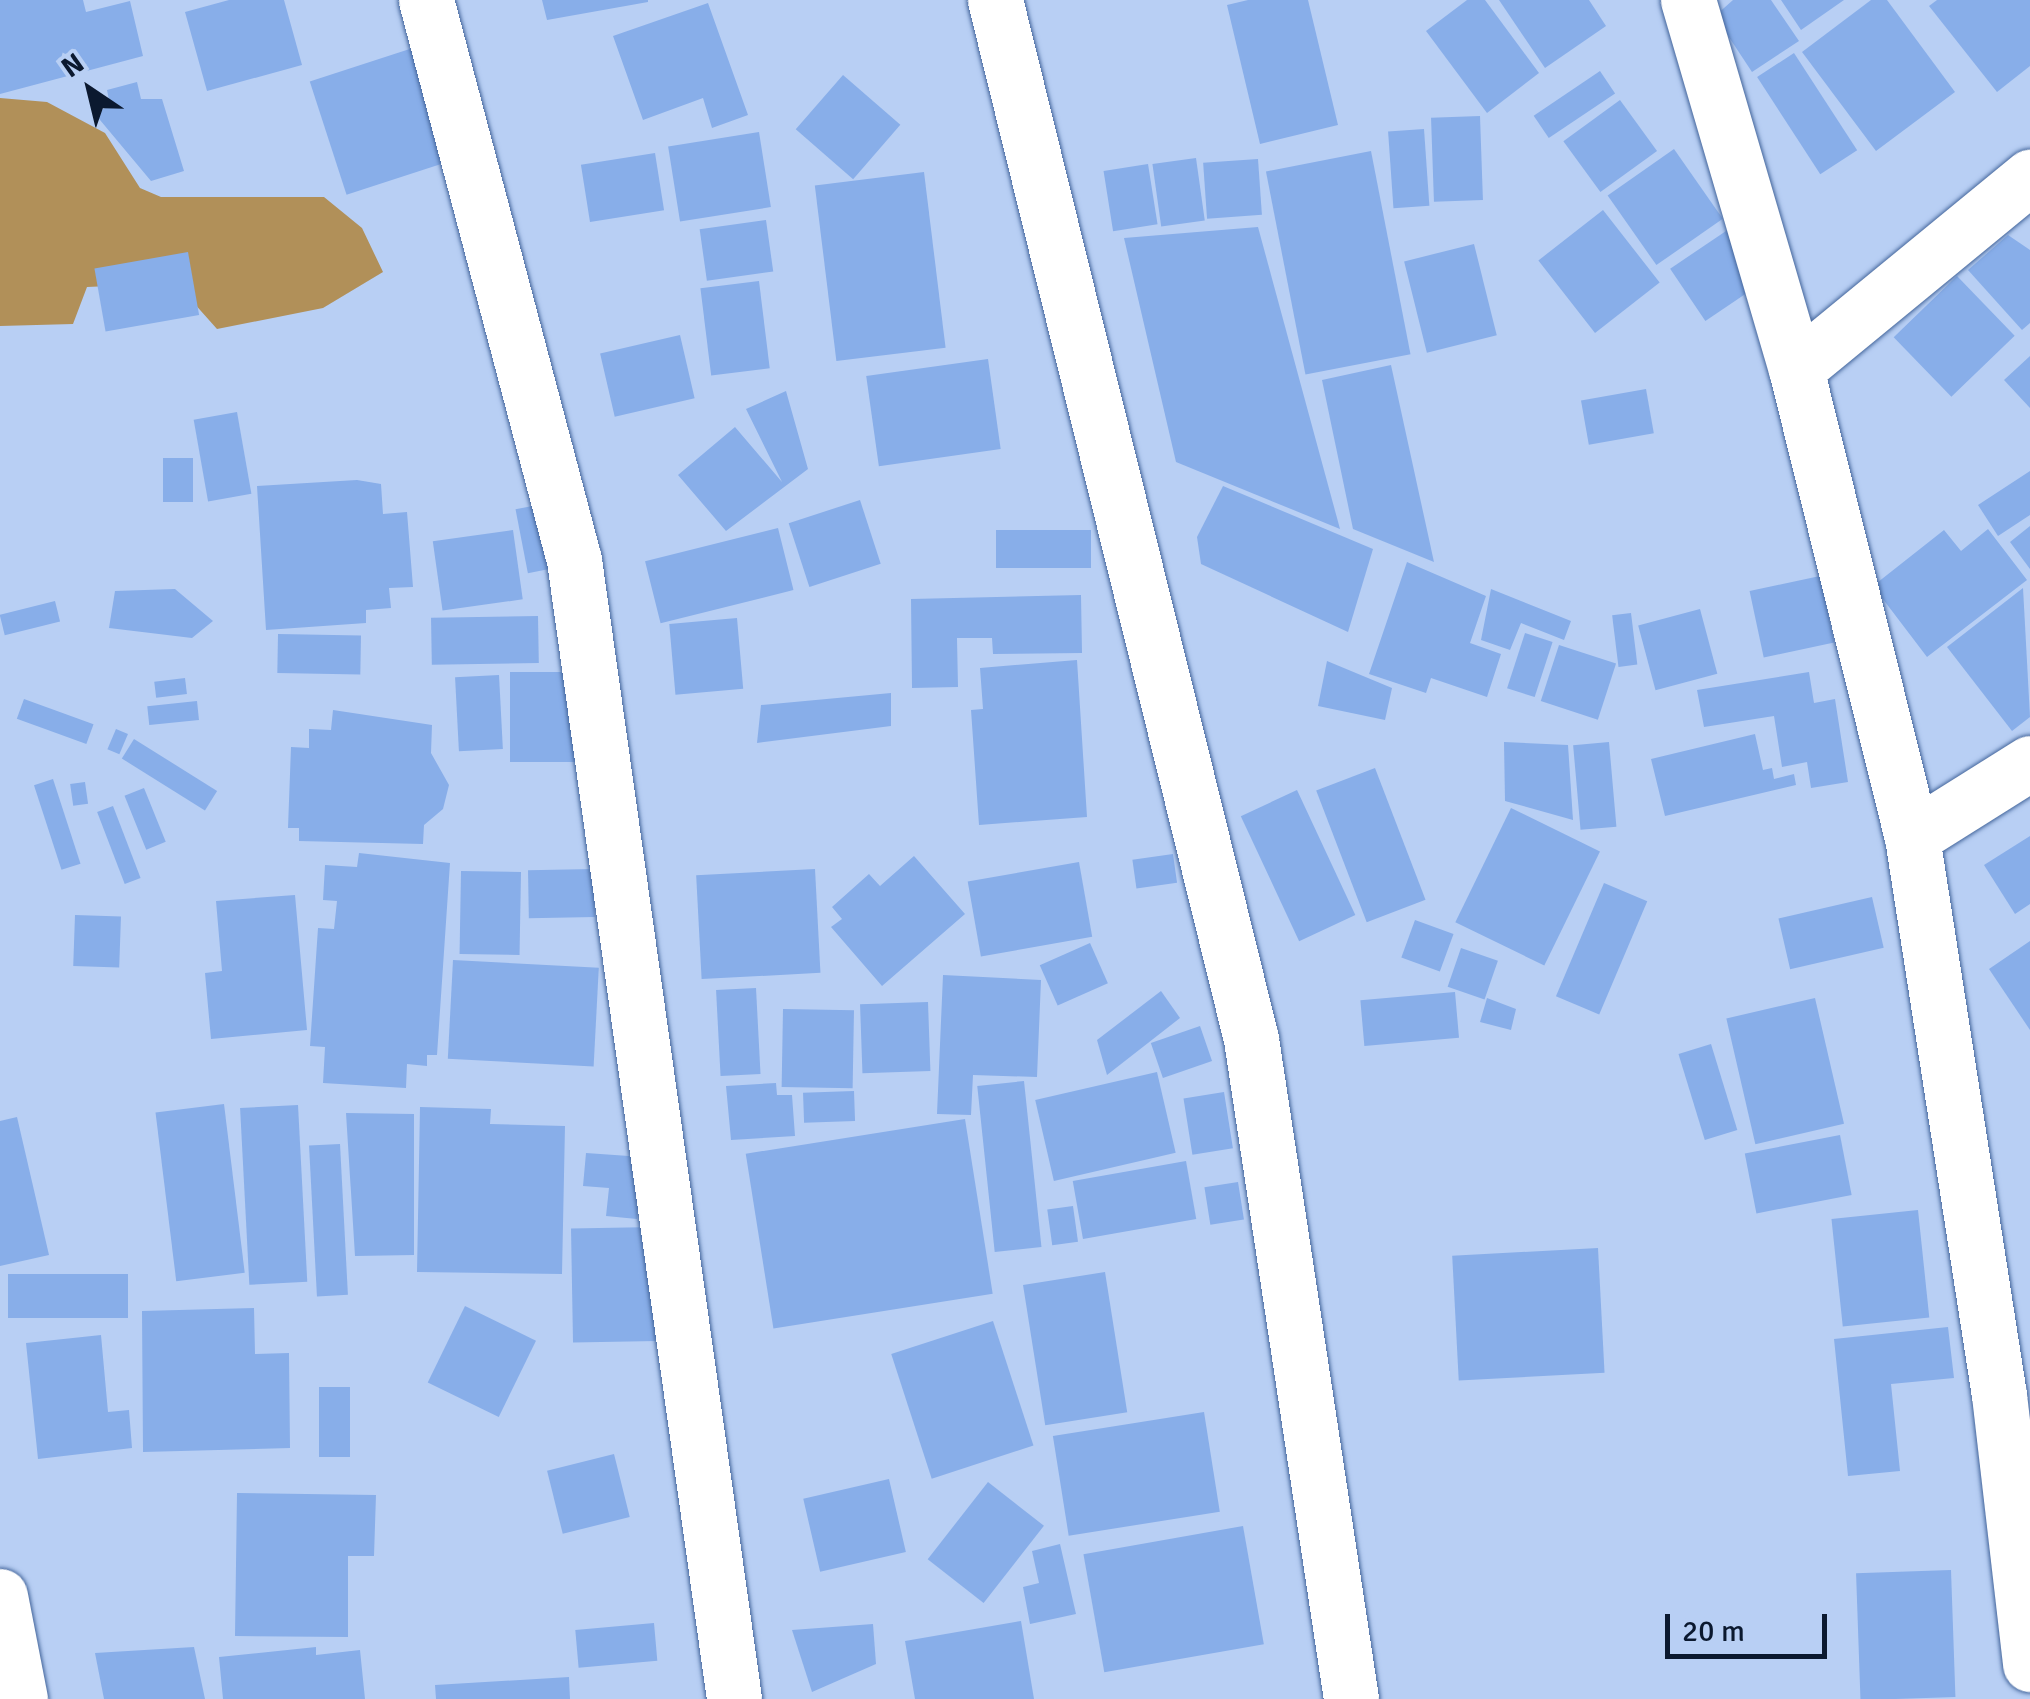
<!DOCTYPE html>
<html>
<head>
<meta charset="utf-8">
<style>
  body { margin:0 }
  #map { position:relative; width:2030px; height:1699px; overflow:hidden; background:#b8cff4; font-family:Signika,sans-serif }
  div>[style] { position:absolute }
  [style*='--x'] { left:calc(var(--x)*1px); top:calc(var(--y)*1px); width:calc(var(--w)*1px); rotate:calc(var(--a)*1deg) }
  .forest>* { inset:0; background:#b19059 }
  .building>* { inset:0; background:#88aee9; transform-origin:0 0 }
  .roads { filter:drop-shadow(0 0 2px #43659b) drop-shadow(0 0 2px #43659b) }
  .street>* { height:55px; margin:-27.5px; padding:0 27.5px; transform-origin:27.5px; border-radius:27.5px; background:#fff }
  .secondary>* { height:55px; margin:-27.5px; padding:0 27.5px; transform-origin:27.5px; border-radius:27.5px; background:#fff }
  span { translate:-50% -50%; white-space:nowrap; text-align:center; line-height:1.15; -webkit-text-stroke:8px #b8cff4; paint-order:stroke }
  .north { position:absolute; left:40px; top:40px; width:100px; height:100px; -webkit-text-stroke:8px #b8cff4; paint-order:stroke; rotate:325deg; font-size:28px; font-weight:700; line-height:40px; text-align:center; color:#0b192f }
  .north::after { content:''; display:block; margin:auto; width:35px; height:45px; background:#0b192f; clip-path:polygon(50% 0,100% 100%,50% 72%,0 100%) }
  .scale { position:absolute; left:1665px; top:1614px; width:162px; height:45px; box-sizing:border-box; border:5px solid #0b192f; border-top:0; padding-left:12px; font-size:30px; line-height:35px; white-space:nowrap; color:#0b192f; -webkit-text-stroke:8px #b8cff4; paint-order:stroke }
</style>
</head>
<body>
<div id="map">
  <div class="forest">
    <div style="clip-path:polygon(0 98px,47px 102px,105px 133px,140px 188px,161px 197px,324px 197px,362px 228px,383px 272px,323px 308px,217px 329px,176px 283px,87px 287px,73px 324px,0 326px)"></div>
  </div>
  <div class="building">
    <div style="clip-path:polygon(0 0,83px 0,86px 12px,130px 1px,143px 56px,0 94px)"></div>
    <div style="clip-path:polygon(229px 0,284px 0,302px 65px,207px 91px,185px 12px)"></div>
    <div style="clip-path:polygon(542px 0,648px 0,648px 2px,547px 20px)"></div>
    <div style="clip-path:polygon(1248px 0,1308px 0,1338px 125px,1260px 144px,1227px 5px)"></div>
    <div style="clip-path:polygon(1467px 0,1485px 0,1539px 73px,1487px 113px,1426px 31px)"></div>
    <div style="clip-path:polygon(1499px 0,1589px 0,1606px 26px,1545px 68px)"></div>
    <div style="clip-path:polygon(1733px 0,1771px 0,1799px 41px,1752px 72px,1715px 16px)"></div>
    <div style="clip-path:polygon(1781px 0,1844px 0,1801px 30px)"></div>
    <div style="clip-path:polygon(1871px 0,1887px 0,1955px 92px,1876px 151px,1802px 52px)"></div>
    <div style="clip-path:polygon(1937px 0,2030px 0,2030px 66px,1997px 92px,1929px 6px)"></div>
    <div style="clip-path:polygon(708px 3px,748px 115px,712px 128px,703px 98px,643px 120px,613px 36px)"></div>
    <div style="left:422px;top:45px;width:119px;height:118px;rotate:72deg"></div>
    <div style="left:1794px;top:53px;width:116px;height:44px;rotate:57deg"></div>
    <div style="left:1600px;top:71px;width:27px;height:80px;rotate:56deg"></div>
    <div style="left:843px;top:75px;width:76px;height:72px;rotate:41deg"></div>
    <div style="clip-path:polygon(137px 82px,141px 99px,162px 99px,184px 171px,151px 181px,95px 114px,110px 105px,107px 90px)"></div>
    <div style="left:1620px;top:100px;width:63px;height:70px;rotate:54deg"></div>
    <div style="left:1480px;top:116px;width:84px;height:49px;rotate:88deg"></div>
    <div style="left:1424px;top:129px;width:77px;height:36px;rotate:86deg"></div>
    <div style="left:759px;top:132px;width:76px;height:92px;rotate:81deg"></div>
    <div style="left:1674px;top:149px;width:85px;height:81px;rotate:55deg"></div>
    <div style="left:1371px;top:151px;width:207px;height:107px;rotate:79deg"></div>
    <div style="left:655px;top:153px;width:58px;height:75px;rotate:81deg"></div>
    <div style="left:1196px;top:158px;width:63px;height:44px;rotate:82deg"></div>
    <div style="left:1258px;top:159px;width:56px;height:55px;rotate:86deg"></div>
    <div style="left:1148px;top:164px;width:61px;height:45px;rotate:81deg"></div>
    <div style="left:924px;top:172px;width:177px;height:110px;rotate:83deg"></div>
    <div style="left:1603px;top:210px;width:92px;height:82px;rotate:52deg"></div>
    <div style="left:766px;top:220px;width:52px;height:67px;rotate:82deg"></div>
    <div style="clip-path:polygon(1258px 227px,1340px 529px,1176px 462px,1124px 238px)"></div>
    <div style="left:1729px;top:229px;width:63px;height:71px;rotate:56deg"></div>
    <div style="clip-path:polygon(2008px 235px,2030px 250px,2030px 323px,2022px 330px,1968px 270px)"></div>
    <div style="left:1474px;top:244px;width:94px;height:72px;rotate:76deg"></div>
    <div style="left:188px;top:252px;width:64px;height:95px;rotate:80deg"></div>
    <div style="left:1957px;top:276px;width:83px;height:88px;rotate:46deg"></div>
    <div style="left:759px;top:281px;width:88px;height:59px;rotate:83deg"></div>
    <div style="left:680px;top:335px;width:65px;height:82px;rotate:77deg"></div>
    <div style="clip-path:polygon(2030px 356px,2030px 408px,2004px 380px)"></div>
    <div style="left:988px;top:359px;width:91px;height:123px;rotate:82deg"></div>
    <div style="clip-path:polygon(1391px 365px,1434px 562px,1353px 529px,1322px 380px)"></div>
    <div style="left:1646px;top:389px;width:45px;height:66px;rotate:80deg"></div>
    <div style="clip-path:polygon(786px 391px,808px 469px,726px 531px,678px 475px,735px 427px,782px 482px,746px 409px)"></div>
    <div style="left:237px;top:412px;width:83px;height:44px;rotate:80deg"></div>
    <div style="left:163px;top:458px;width:30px;height:44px"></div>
    <div style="clip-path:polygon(2030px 471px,2030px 515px,1998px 536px,1978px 505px)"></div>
    <div style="clip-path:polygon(357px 480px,381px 484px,383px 514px,407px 512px,413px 587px,389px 588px,391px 608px,366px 610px,366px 623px,266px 630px,257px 486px)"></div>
    <div style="clip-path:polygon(1223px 486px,1373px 549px,1348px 632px,1201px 564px,1197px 537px)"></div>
    <div style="left:860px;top:500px;width:67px;height:75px;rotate:72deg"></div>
    <div style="left:543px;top:504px;width:65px;height:28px;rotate:79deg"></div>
    <div style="clip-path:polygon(2030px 526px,2030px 569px,2010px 542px)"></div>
    <div style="left:778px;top:528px;width:64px;height:137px;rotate:76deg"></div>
    <div style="clip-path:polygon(1988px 529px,2027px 580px,1927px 657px,1873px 586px,1944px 530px,1961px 551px)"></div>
    <div style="left:513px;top:530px;width:70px;height:81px;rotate:82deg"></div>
    <div style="left:996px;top:530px;width:95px;height:38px"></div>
    <div style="clip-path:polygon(1407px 562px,1486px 596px,1470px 643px,1501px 654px,1487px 697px,1431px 678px,1426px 693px,1369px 674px)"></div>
    <div style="left:1820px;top:576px;width:68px;height:72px;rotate:78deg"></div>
    <div style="clip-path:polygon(2023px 588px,2030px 717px,2012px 731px,1947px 647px)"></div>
    <div style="clip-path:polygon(175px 589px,213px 621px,192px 638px,109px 628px,115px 591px)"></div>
    <div style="clip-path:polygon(1491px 589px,1571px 621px,1564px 640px,1521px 623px,1510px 650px,1481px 640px)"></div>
    <div style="clip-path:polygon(1081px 595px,1082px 653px,993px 654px,992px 638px,957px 638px,958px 687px,912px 688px,911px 599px)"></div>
    <div style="left:55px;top:601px;width:21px;height:57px;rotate:76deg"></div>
    <div style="left:1700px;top:609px;width:67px;height:64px;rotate:75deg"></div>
    <div style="left:1631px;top:613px;width:52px;height:19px;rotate:83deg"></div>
    <div style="left:538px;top:616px;width:47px;height:107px;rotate:89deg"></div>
    <div style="left:737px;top:618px;width:71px;height:68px;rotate:85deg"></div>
    <div style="left:1525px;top:633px;width:29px;height:58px;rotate:18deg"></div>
    <div style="left:278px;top:634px;width:83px;height:39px;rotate:1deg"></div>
    <div style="left:1559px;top:645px;width:60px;height:59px;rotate:18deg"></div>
    <div style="clip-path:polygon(1077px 660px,1087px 817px,979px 825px,971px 710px,983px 709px,980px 668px)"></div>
    <div style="clip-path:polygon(1327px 661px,1392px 688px,1385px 720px,1318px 706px)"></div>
    <div style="left:510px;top:672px;width:78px;height:90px"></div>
    <div style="clip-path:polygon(1809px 672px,1814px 703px,1835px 699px,1848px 782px,1811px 788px,1807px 762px,1782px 767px,1774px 716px,1704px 727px,1697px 690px)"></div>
    <div style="left:499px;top:675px;width:74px;height:44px;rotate:87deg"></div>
    <div style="left:185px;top:678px;width:16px;height:31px;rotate:83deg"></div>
    <div style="clip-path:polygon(891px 693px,891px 726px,757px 743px,761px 705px)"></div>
    <div style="left:24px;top:699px;width:74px;height:21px;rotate:20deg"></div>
    <div style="left:197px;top:701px;width:19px;height:50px;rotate:84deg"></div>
    <div style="clip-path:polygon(333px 710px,432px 725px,431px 753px,449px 785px,443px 809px,424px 825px,423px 844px,299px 841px,299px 828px,288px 828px,291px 747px,309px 748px,309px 729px,331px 730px)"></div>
    <div style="left:116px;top:729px;width:13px;height:22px;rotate:23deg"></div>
    <div style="clip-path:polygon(1755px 734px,1763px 770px,1772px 768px,1774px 779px,1794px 774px,1796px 785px,1665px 816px,1651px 759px)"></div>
    <div style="left:134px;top:739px;width:98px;height:23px;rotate:32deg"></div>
    <div style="clip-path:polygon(1504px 742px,1568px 745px,1573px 820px,1505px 801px)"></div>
    <div style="left:1609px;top:742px;width:85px;height:36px;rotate:85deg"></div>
    <div style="left:1375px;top:768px;width:141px;height:63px;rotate:69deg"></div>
    <div style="left:53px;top:779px;width:89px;height:20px;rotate:72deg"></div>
    <div style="left:85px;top:782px;width:22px;height:15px;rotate:82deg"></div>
    <div style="left:144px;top:788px;width:58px;height:21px;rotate:68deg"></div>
    <div style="left:1297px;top:790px;width:138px;height:62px;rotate:65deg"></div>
    <div style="left:113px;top:806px;width:77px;height:17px;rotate:69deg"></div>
    <div style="left:1511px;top:808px;width:99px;height:127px;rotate:26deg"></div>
    <div style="clip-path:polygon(2030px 836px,2030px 904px,2015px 914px,1984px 865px)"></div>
    <div style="clip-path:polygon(359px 853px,450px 863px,437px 1055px,427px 1055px,427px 1066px,407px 1064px,406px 1088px,323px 1083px,325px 1047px,310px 1046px,318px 928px,334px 929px,337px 901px,323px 900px,325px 865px,357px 867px)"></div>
    <div style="left:1173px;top:854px;width:29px;height:41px;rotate:82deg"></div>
    <div style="clip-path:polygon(914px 856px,965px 914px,882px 986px,831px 927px,842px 919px,832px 907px,869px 874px,880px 886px)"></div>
    <div style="left:1079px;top:862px;width:76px;height:113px;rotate:80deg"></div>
    <div style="left:594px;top:869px;width:48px;height:66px;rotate:89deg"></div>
    <div style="left:815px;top:869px;width:104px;height:119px;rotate:87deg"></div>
    <div style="left:461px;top:871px;width:60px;height:83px;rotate:1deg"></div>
    <div style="left:1604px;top:883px;width:47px;height:123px;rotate:23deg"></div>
    <div style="clip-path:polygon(295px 895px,307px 1030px,211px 1039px,205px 973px,222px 971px,216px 901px)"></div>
    <div style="left:1872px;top:897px;width:52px;height:96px;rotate:77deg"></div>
    <div style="left:75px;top:915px;width:46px;height:51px;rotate:2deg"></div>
    <div style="left:1415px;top:920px;width:41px;height:40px;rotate:20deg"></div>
    <div style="clip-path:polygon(2030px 941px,2030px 1030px,1989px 969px)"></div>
    <div style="left:1090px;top:943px;width:44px;height:55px;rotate:66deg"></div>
    <div style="left:1461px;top:948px;width:39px;height:41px;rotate:19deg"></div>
    <div style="left:453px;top:960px;width:146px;height:99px;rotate:3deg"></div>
    <div style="clip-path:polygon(943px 975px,1041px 980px,1037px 1077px,973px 1075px,971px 1115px,937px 1114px)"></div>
    <div style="left:756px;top:988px;width:86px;height:40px;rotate:87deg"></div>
    <div style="clip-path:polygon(1161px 991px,1180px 1018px,1107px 1075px,1097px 1040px)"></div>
    <div style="left:1455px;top:992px;width:46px;height:95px;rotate:85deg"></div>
    <div style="clip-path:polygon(1487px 998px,1516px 1009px,1511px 1030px,1480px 1022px)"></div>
    <div style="left:1815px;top:998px;width:129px;height:91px;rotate:77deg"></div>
    <div style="left:928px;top:1002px;width:69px;height:68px;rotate:88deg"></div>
    <div style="left:783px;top:1009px;width:71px;height:78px;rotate:1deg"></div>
    <div style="left:1200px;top:1026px;width:37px;height:52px;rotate:71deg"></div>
    <div style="left:1711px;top:1044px;width:90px;height:34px;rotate:73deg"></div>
    <div style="left:1157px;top:1072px;width:83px;height:125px;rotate:77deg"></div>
    <div style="left:1024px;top:1081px;width:167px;height:47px;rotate:84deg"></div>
    <div style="clip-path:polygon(776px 1083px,777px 1095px,792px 1095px,795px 1136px,731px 1140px,726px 1086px)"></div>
    <div style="left:854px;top:1091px;width:30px;height:51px;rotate:88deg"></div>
    <div style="left:1224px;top:1092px;width:57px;height:41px;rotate:81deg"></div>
    <div style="left:224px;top:1104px;width:170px;height:69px;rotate:83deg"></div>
    <div style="left:298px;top:1105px;width:177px;height:58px;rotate:87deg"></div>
    <div style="clip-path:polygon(420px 1107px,491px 1109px,490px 1124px,565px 1126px,562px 1274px,417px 1272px)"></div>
    <div style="clip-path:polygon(346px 1113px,414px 1114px,414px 1255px,355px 1256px)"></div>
    <div style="clip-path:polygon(17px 1117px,49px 1255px,0 1266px,0 1121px)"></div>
    <div style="left:965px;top:1119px;width:177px;height:222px;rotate:81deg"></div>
    <div style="left:1840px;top:1135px;width:61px;height:97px;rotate:79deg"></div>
    <div style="left:340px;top:1144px;width:151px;height:31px;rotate:87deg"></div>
    <div style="clip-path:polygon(586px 1153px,643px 1157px,637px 1219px,606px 1216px,609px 1188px,583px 1186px)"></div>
    <div style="left:1186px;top:1161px;width:59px;height:115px;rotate:80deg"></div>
    <div style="left:1238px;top:1182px;width:38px;height:34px;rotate:81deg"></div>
    <div style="left:1073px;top:1206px;width:36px;height:26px;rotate:82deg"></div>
    <div style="left:1918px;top:1210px;width:108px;height:87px;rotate:84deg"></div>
    <div style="left:655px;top:1227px;width:114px;height:84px;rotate:89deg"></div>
    <div style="left:1598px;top:1248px;width:125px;height:146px;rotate:87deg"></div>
    <div style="left:1105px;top:1272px;width:142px;height:83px;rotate:81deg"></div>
    <div style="left:128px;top:1274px;width:44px;height:120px;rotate:90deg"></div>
    <div style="left:465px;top:1306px;width:79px;height:85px;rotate:26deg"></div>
    <div style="clip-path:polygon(254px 1308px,255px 1354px,289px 1353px,290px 1448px,143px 1452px,142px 1311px)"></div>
    <div style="left:993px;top:1321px;width:131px;height:107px;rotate:72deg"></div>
    <div style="clip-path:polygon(1948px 1327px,1954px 1378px,1891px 1384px,1900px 1471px,1848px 1476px,1834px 1339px)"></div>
    <div style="clip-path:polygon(101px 1335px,108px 1412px,129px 1410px,132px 1448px,38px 1459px,26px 1343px)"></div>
    <div style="left:319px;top:1387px;width:31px;height:70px"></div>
    <div style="left:1204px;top:1412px;width:101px;height:153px;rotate:81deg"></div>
    <div style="left:614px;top:1454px;width:65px;height:69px;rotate:76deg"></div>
    <div style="left:889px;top:1479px;width:75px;height:88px;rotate:77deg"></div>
    <div style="left:988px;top:1482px;width:71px;height:98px;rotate:38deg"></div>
    <div style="clip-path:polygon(237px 1493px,376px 1495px,374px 1556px,348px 1556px,348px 1637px,235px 1636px)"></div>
    <div style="left:1243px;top:1526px;width:120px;height:162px;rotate:80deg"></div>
    <div style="clip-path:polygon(1060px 1544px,1076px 1614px,1030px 1624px,1023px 1587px,1039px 1583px,1032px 1551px)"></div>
    <div style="left:1951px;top:1570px;width:127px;height:95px;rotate:88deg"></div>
    <div style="clip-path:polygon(1021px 1621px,1034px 1699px,915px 1699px,905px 1641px)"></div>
    <div style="left:654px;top:1623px;width:38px;height:79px;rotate:85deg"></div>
    <div style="clip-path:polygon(873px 1624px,876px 1664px,812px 1692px,792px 1630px)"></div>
    <div style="clip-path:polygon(194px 1647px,205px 1699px,104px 1699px,95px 1653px)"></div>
    <div style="clip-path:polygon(316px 1647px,316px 1655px,360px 1650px,365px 1699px,223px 1699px,219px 1657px)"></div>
    <div style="clip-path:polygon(569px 1677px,570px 1699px,436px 1699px,435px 1685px)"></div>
  </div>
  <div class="roads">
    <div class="street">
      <div style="--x:426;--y:0;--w:579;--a:75.2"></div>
      <div style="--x:574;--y:560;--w:1150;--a:82"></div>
      <div style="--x:995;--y:0;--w:1070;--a:76.16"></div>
      <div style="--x:1251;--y:1039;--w:668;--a:81.38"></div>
      <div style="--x:1688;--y:0;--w:384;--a:73.7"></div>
      <div style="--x:1796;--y:369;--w:482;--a:76.1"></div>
      <div style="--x:1912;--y:837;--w:565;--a:81.14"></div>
      <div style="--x:1999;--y:1395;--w:271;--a:83.4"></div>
      <div style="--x:1796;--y:369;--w:303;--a:-39.4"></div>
      <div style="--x:1912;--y:837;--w:139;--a:-32.1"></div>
    </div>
    <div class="secondary">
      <div style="--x:0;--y:1596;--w:105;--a:79"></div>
    </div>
  </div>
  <div class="north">N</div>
  <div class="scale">20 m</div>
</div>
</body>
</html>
